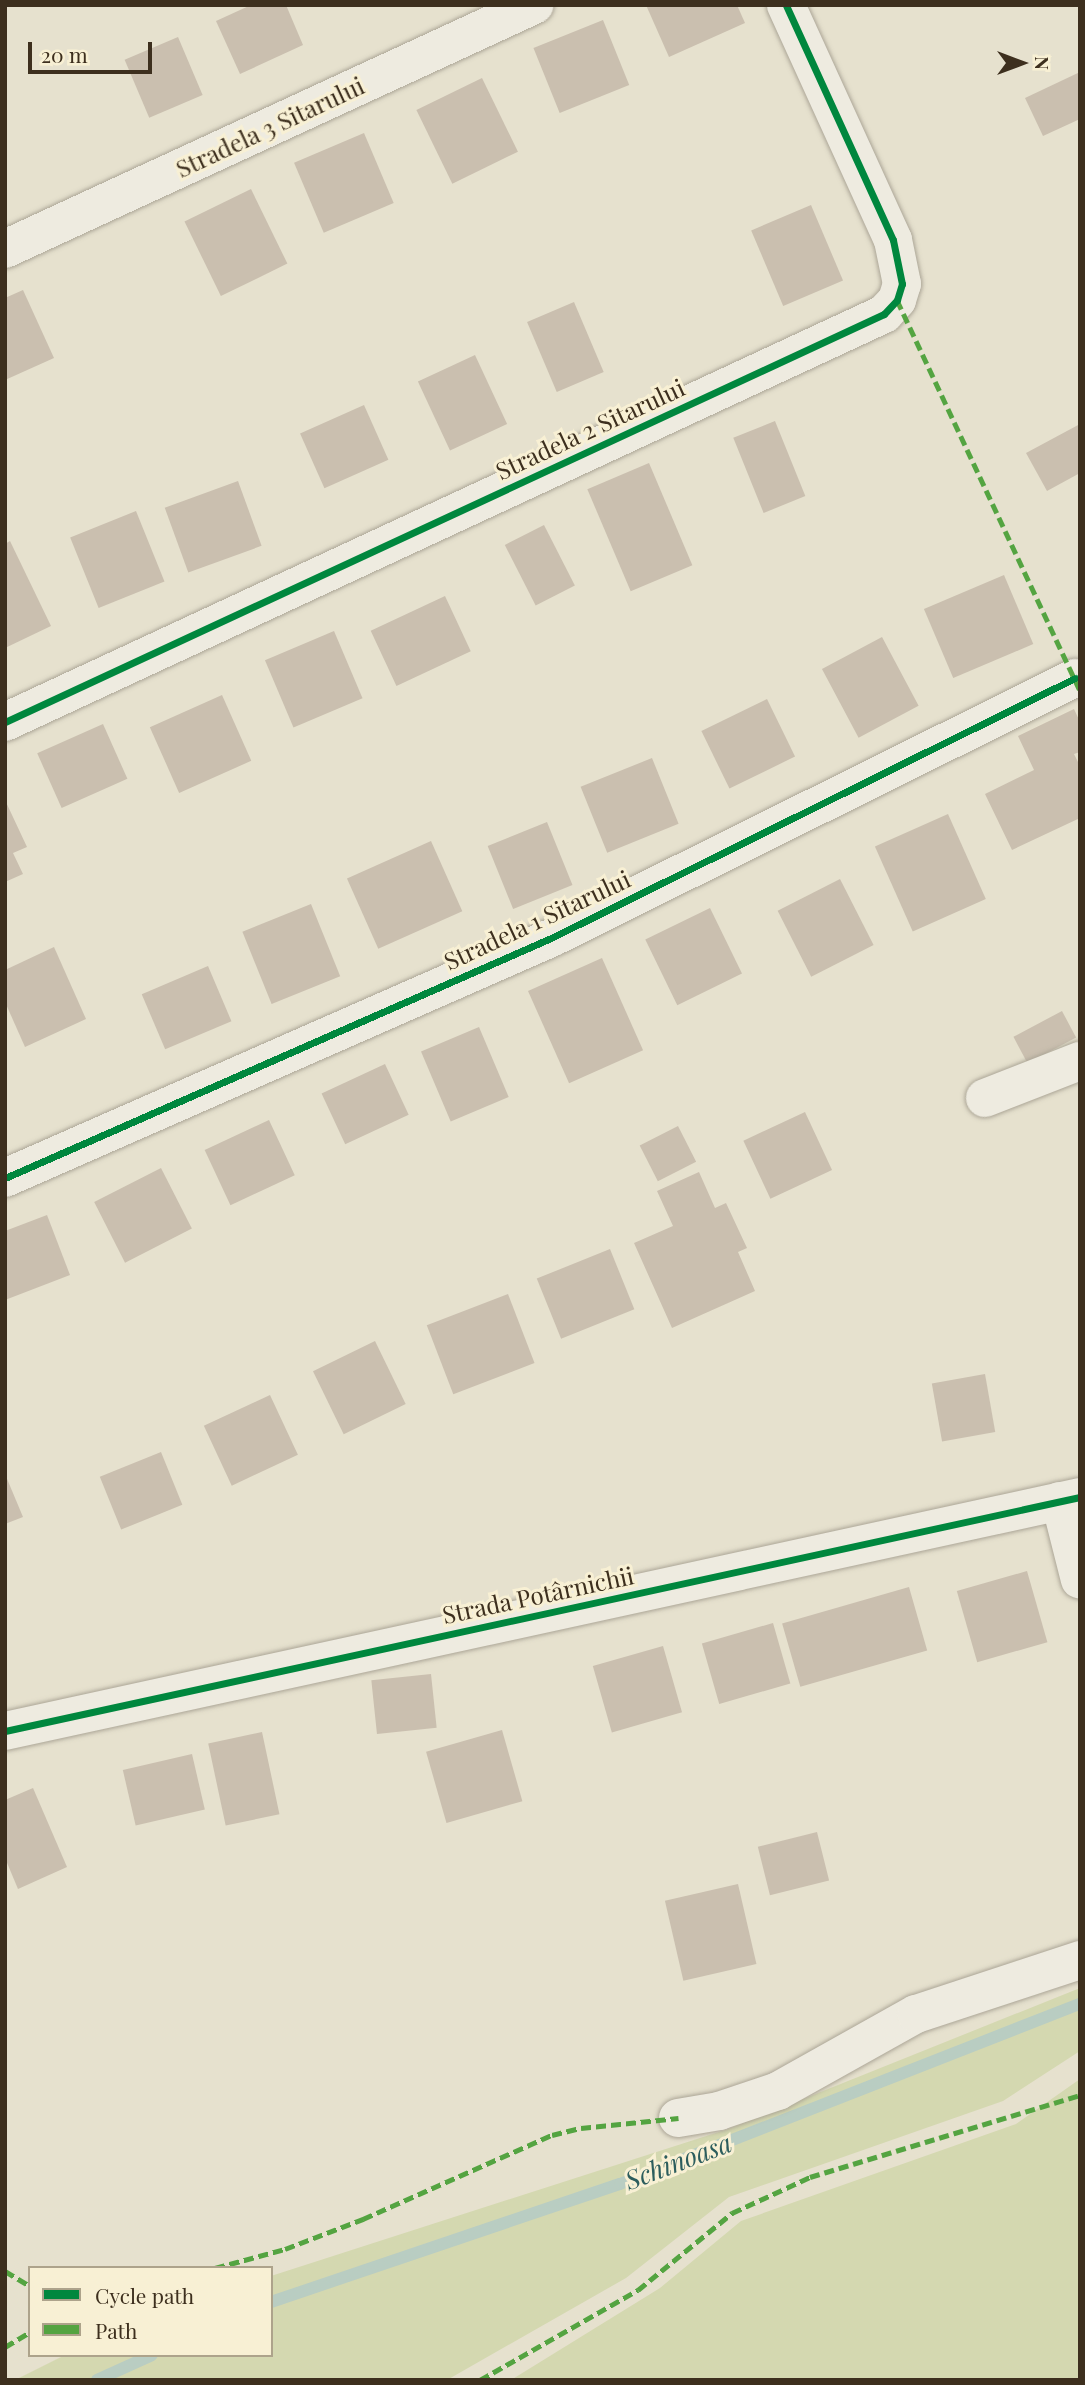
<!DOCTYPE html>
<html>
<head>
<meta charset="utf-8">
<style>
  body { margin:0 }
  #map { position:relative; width:1085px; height:2385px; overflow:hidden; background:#e6e1ce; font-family:"Playfair Display",serif }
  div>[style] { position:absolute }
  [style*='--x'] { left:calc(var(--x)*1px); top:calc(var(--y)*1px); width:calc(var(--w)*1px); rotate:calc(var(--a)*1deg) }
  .green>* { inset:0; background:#d4d8b0 }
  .stream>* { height:12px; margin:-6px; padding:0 6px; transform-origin:6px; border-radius:6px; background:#b9cdc2 }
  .building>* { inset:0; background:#cabfaf; transform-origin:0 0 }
  .roads { filter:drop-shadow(0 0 2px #aca697) drop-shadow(0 0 2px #aca697) }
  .minor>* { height:38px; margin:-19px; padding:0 19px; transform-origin:19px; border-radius:19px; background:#eeebe0 }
  .quiet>* { height:5px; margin-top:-2.5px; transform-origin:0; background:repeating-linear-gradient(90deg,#54a441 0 10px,transparent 0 15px) }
  .cycleway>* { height:7px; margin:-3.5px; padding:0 3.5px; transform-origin:3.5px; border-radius:3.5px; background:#00873e }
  span { translate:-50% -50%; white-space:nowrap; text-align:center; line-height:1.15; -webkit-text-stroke:6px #f8f0d4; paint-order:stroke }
  .street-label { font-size:24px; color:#3d2f1e }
  .water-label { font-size:26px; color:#2c5d5d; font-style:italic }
  .frame { position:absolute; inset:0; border:7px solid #3d2f1e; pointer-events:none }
  .legend { position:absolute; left:28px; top:2266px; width:245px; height:91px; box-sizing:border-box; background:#f8f0d4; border:2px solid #ada38b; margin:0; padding:9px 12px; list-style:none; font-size:21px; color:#3d2f1e }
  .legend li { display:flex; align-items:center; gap:14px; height:35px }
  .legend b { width:35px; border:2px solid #ada38b }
  .north { position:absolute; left:987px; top:28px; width:70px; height:70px; -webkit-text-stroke:5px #f8f0d4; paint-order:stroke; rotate:90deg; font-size:19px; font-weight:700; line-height:28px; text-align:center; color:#3d2f1e }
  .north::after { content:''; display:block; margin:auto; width:24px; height:32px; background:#3d2f1e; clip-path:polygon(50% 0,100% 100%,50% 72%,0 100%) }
  .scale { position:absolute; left:28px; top:42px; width:124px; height:32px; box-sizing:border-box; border:4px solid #3d2f1e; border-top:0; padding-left:9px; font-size:21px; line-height:24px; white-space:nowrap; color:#3d2f1e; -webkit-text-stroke:5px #f8f0d4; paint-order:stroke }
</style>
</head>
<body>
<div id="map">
  <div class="green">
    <div style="clip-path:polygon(1080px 1988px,1080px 2051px,1003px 2101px,729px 2197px,626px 2278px,447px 2380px,15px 2380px,65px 2355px,271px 2355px,271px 2276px,728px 2129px)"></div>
    <div style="clip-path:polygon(1080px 2079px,1080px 2380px,511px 2380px,660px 2288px,741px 2221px,1016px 2124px)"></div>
  </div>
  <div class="stream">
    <div style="--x:271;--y:2302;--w:368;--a:-18.7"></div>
    <div style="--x:620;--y:2184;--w:494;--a:-21.4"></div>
    <div style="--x:97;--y:2380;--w:60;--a:-24.4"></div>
  </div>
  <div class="building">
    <div style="clip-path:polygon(251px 5px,286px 5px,303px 45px,240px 74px,216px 21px)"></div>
    <div style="clip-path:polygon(646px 5px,737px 5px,745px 23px,669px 57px)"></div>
    <div style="left:603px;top:20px;width:70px;height:75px;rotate:68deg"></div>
    <div style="left:178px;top:37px;width:63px;height:58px;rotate:67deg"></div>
    <div style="clip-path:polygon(1080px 72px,1080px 119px,1043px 136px,1025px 98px)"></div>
    <div style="left:482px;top:78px;width:82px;height:73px;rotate:64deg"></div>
    <div style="left:364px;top:133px;width:76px;height:76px;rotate:67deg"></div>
    <div style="left:251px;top:189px;width:83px;height:74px;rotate:64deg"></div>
    <div style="left:811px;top:205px;width:82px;height:65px;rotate:67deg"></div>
    <div style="clip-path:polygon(23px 290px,54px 358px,5px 380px,5px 298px)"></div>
    <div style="left:574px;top:302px;width:76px;height:51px;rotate:67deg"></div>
    <div style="left:475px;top:355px;width:76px;height:63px;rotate:65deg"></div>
    <div style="left:364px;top:405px;width:60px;height:70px;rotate:66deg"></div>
    <div style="left:775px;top:421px;width:81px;height:45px;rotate:68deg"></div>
    <div style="clip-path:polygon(1080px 424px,1080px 473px,1047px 491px,1026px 453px)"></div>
    <div style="left:649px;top:463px;width:111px;height:67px;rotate:67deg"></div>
    <div style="left:238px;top:481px;width:69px;height:78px;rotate:70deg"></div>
    <div style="left:136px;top:511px;width:76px;height:71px;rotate:68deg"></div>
    <div style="left:544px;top:525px;width:68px;height:44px;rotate:63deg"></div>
    <div style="clip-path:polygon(10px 541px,51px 626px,5px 648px,5px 544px)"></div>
    <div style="left:1004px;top:575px;width:75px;height:87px;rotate:67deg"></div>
    <div style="left:445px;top:596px;width:61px;height:82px;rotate:65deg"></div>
    <div style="left:334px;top:631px;width:73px;height:75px;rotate:67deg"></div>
    <div style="left:882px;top:637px;width:78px;height:68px;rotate:62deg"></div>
    <div style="left:222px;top:695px;width:72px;height:79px;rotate:66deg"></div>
    <div style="left:767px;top:699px;width:64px;height:73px;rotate:64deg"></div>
    <div style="clip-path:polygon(1074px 709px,1080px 722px,1080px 752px,1074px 754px,1080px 766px,1080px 818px,1012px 850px,985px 794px,1034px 770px,1018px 736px)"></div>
    <div style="left:103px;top:724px;width:60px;height:72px;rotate:66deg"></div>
    <div style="left:652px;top:758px;width:71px;height:77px;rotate:68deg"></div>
    <div style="clip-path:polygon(5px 800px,27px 847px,13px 853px,23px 874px,5px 882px)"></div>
    <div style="left:948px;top:814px;width:93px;height:80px;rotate:66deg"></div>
    <div style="left:547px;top:822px;width:68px;height:64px;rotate:68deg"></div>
    <div style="left:431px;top:841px;width:77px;height:92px;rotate:66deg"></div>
    <div style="left:840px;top:879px;width:74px;height:70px;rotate:63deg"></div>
    <div style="left:311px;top:904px;width:78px;height:74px;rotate:68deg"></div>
    <div style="left:710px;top:908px;width:73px;height:72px;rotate:64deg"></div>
    <div style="clip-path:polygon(54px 947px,86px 1019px,25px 1047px,5px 1002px,5px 970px)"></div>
    <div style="left:602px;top:958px;width:101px;height:81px;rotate:66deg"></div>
    <div style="left:208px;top:966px;width:60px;height:72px;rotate:67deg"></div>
    <div style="left:1062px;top:1011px;width:30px;height:55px;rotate:62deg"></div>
    <div style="left:479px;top:1027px;width:76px;height:63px;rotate:67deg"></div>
    <div style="left:385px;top:1064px;width:56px;height:70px;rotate:65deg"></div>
    <div style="left:805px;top:1112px;width:64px;height:68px;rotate:65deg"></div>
    <div style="left:269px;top:1120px;width:61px;height:71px;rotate:65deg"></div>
    <div style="left:678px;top:1126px;width:40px;height:43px;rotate:63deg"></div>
    <div style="left:161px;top:1168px;width:68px;height:75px;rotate:63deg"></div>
    <div style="clip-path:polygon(699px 1172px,715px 1208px,726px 1203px,747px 1248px,738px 1252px,755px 1291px,672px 1328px,634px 1243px,673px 1226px,657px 1191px)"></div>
    <div style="clip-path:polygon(47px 1215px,70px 1275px,5px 1300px,5px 1231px)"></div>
    <div style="left:610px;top:1249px;width:65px;height:79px;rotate:68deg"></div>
    <div style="left:508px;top:1294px;width:74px;height:87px;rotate:69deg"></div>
    <div style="left:375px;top:1341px;width:70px;height:69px;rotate:64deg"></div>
    <div style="left:985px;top:1374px;width:59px;height:54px;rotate:80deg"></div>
    <div style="left:270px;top:1395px;width:66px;height:73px;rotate:65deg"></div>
    <div style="left:161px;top:1452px;width:57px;height:66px;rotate:68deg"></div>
    <div style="clip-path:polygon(5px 1474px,23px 1517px,5px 1524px)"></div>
    <div style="left:1027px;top:1571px;width:74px;height:73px;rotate:74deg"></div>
    <div style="left:909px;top:1587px;width:66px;height:132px;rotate:74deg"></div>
    <div style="left:773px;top:1623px;width:63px;height:74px;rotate:74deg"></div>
    <div style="left:663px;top:1646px;width:69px;height:73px;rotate:74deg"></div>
    <div style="left:431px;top:1674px;width:54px;height:60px;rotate:84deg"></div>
    <div style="left:502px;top:1730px;width:74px;height:79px;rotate:74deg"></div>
    <div style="left:262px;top:1732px;width:84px;height:55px;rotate:78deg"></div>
    <div style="left:192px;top:1754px;width:57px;height:71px;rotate:77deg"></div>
    <div style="clip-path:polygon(33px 1788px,67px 1867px,18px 1889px,5px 1858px,5px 1800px)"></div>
    <div style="left:817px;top:1832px;width:50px;height:61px;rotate:76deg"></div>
    <div style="left:738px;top:1884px;width:82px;height:75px;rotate:77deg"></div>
  </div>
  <div class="roads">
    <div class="minor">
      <div style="--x:5;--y:249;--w:583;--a:-24.76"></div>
      <div style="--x:5;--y:722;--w:969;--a:-24.9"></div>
      <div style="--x:884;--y:314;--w:19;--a:-47"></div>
      <div style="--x:897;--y:300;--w:17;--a:-73"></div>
      <div style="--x:902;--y:284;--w:45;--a:-101.6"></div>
      <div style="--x:893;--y:240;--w:258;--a:-114.5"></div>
      <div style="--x:985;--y:1098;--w:102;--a:-21.3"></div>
      <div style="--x:5;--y:1178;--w:596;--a:-23.73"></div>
      <div style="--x:551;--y:938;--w:585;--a:-26.39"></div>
      <div style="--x:1060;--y:1501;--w:81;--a:75.8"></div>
      <div style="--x:5;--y:1731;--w:1100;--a:-12.28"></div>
      <div style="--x:678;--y:2118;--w:42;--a:-9.7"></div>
      <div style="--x:719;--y:2111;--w:62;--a:-18.7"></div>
      <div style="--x:778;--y:2091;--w:158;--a:-29.2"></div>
      <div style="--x:916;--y:2014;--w:173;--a:-18.2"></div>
    </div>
  </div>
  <div class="quiet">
    <div style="--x:897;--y:300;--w:431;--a:64.9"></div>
    <div style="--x:215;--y:2268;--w:73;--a:-15.2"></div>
    <div style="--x:285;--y:2249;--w:84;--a:-21"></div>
    <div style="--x:363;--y:2219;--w:207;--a:-24"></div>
    <div style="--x:552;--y:2135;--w:30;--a:-14"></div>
    <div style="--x:581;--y:2128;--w:98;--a:-5.9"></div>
    <div style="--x:5;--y:2271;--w:29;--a:31"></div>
    <div style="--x:5;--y:2347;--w:29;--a:-31"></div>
    <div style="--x:480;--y:2380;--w:182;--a:-29.7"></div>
    <div style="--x:638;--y:2290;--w:122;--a:-39.3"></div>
    <div style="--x:732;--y:2213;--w:86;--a:-24.8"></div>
    <div style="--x:810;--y:2177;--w:282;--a:-16.9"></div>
  </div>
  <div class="cycleway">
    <div style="--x:5;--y:722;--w:969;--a:-24.9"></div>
    <div style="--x:884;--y:314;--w:19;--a:-47"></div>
    <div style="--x:897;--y:300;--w:17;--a:-73"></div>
    <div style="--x:902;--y:284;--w:45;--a:-101.6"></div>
    <div style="--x:893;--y:240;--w:258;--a:-114.5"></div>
    <div style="--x:5;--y:1178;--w:596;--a:-23.73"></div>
    <div style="--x:551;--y:938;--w:585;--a:-26.39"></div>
    <div style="--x:5;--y:1731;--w:1100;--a:-12.28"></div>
  </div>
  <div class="street-label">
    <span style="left:270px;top:127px;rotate:-25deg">Stradela 3 Sitarului</span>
    <span style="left:590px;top:429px;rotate:-25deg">Stradela 2 Sitarului</span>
    <span style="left:537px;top:920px;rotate:-25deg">Stradela 1 Sitarului</span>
    <span style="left:538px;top:1595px;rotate:-12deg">Strada Potârnichii</span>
  </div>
  <div class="water-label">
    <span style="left:678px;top:2161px;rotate:-21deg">Schinoasa</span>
  </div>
  <div class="frame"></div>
  <ul class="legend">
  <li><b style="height:9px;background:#00873e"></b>Cycle path</li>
  <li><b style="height:9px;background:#54a441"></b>Path</li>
  </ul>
  <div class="north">N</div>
  <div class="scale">20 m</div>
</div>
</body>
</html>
